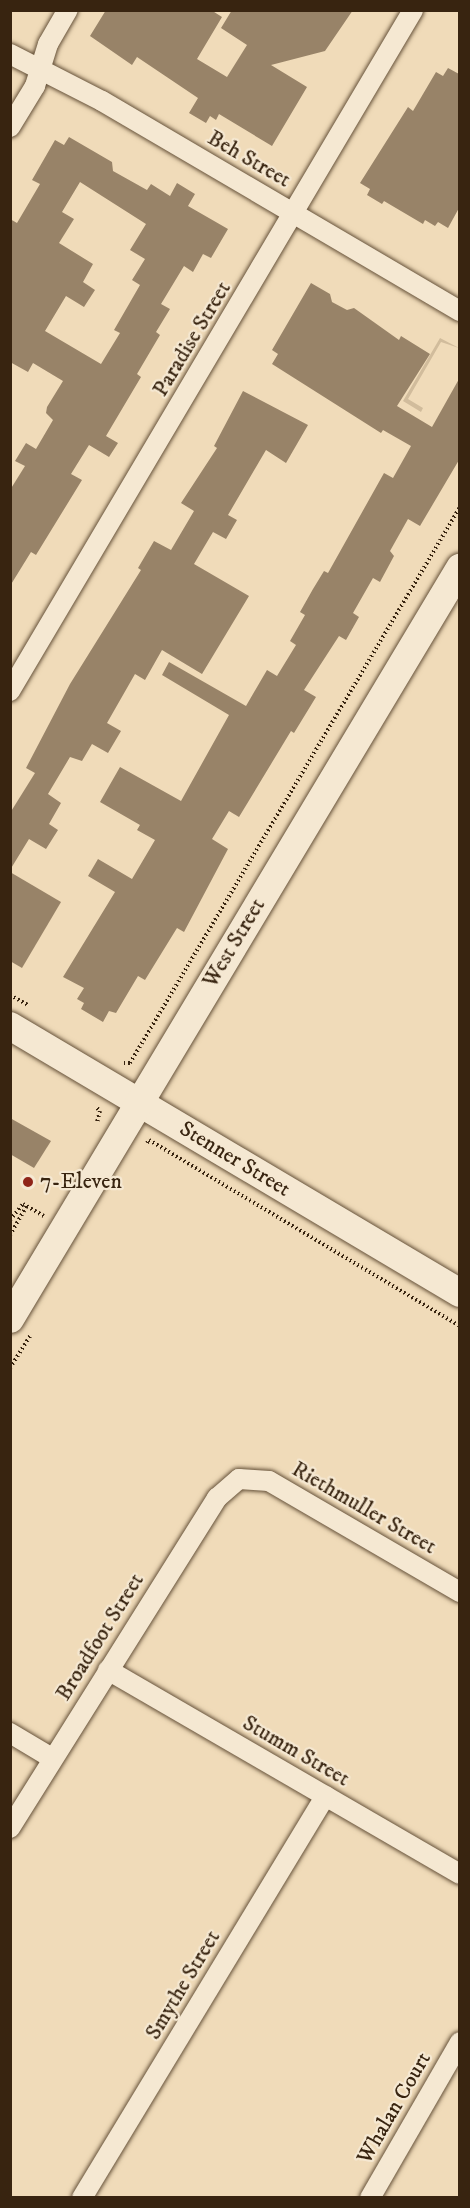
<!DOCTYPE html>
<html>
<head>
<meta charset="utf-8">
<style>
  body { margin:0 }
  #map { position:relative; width:470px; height:2208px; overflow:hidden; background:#f0dbb9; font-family:"IM FELL DW Pica",serif }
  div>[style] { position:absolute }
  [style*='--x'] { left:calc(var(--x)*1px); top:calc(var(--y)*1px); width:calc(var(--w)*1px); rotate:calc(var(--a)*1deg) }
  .green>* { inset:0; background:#d1bc9c }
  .building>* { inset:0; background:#988368 }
  .path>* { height:4px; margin-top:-2px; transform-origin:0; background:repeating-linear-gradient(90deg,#382410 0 1.5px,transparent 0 4.5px) }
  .roads { filter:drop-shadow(0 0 2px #66523a) drop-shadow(0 0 2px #66523a) }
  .minor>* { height:20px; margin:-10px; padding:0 10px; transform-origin:10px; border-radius:10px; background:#f5e8d2 }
  .secondary>* { height:28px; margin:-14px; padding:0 14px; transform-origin:14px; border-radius:14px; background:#f5e8d2 }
  .dots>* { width:16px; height:16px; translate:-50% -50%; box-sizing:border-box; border:3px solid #f5e8d2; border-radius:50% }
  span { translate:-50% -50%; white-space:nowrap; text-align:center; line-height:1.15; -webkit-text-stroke:4.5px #f5e8d2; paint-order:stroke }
  .street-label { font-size:22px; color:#382410 }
  .poi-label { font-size:22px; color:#382410 }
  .left { translate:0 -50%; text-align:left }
  .frame { position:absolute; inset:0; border:12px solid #382410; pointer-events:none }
</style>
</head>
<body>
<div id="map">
  <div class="green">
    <div style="clip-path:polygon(440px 338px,459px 348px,441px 342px,408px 399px,423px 408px,421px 412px,403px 401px)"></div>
  </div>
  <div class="building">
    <div style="clip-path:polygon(106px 10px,211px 10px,222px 17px,197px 59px,227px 77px,247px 45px,221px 28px,232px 10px,353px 10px,325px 51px,271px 65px,307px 87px,272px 146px,219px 114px,216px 120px,210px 116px,206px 123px,189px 113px,198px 98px,137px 57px,132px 65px,90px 36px)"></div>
    <div style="clip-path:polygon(448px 68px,459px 74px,459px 208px,448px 228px,438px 222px,435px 226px,425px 220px,423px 224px,384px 201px,382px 204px,367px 195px,370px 189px,360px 183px,408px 107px,413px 111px,436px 72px,443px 76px)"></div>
    <div style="clip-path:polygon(evenodd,69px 137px,112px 162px,113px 171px,147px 190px,151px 184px,170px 196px,177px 183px,195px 194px,188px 206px,228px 229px,211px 258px,203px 254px,193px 272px,184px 266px,161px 304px,170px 309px,156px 332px,160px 335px,137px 374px,141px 377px,106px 436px,118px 443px,109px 457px,89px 445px,71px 474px,82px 480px,36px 555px,31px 552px,10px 586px,10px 490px,25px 466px,15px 461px,26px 443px,36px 449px,53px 420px,46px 413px,47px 407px,63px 381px,33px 363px,28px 372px,10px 362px,10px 219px,17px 223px,40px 184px,32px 180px,55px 140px,64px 145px,69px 137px,80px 182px,146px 224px,130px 250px,145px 259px,132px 280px,140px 285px,114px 330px,120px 333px,101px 364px,45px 331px,66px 296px,84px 307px,95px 290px,83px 282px,93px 264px,59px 243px,74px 219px,62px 212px,80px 182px)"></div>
    <div style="clip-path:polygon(311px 283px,330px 294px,332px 302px,347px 310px,354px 308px,399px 340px,401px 336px,430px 354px,397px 406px,432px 427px,459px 379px,459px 460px,420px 526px,408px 519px,390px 551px,394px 556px,380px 582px,373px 578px,353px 613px,359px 617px,346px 640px,339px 636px,304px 690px,316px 697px,294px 733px,291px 731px,239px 817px,229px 811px,212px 839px,228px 849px,184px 932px,177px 928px,145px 980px,138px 976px,116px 1013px,109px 1011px,103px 1022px,81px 1009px,84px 1003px,77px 999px,84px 988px,63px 977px,115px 892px,88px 876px,98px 859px,132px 879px,155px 840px,137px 830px,140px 825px,100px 802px,120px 767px,181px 801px,229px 715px,162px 675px,169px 662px,246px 706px,267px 670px,277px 676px,296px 645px,290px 641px,305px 615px,300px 612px,313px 589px,324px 571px,328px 573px,384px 473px,393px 478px,411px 446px,383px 430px,381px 433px,272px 364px,278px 354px,272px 350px)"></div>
    <div style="clip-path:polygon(243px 391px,308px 425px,286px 463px,266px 450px,228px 515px,237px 520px,226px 539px,213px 532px,194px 564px,249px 596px,202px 674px,162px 650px,145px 680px,135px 674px,107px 723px,121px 731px,108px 753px,92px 744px,82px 761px,70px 757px,48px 794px,61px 803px,49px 824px,58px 830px,46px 849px,29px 839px,10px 870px,10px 813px,35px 773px,26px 768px,70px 684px,141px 570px,138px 568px,154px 541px,171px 550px,194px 511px,181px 503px,217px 448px,214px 446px)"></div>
    <div style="clip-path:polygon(10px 872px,61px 902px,22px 968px,10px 961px)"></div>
    <div style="clip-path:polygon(10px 1118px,51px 1141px,34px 1168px,10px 1154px)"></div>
  </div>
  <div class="path">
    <div style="--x:10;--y:995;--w:21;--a:29"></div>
    <div style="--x:124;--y:1063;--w:6;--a:0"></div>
    <div style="--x:130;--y:1063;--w:647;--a:-59.31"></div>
    <div style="--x:97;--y:1108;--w:4;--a:45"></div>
    <div style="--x:100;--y:1111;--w:11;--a:105"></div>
    <div style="--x:147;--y:1143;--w:4;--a:-56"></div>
    <div style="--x:149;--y:1140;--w:362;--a:30.9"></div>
    <div style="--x:10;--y:1220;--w:21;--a:-51"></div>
    <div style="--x:23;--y:1204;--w:24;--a:30"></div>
    <div style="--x:10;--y:1235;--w:34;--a:-60"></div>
    <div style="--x:10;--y:1368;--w:40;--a:-58"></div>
  </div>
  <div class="roads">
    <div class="minor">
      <div style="--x:10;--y:54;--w:103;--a:27.1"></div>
      <div style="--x:102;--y:101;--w:415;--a:30.4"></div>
      <div style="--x:10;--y:127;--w:48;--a:-58.6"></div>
      <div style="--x:35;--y:86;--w:44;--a:-72.8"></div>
      <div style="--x:48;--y:44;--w:39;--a:-60"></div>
      <div style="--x:10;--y:691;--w:791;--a:-59.38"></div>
      <div style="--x:108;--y:1670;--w:407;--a:30.1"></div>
      <div style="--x:10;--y:1733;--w:49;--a:30.8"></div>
      <div style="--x:10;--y:1828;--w:390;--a:-57.9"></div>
      <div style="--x:217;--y:1498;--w:29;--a:-41"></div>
      <div style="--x:239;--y:1479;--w:30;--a:4"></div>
      <div style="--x:269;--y:1481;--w:221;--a:30.2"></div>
      <div style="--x:82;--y:2198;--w:470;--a:-58.8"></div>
      <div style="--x:370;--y:2198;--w:180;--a:-60"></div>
    </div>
    <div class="secondary">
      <div style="--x:10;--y:1026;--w:523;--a:30.68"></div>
      <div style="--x:10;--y:1319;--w:876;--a:-59.07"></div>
    </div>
  </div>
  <div class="dots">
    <div style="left:28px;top:1182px;background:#8f2418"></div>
  </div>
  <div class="street-label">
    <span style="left:249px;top:159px;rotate:30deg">Beh Street</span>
    <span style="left:192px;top:339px;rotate:-59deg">Paradise Street</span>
    <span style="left:234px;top:943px;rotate:-59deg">West Street</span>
    <span style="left:235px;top:1159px;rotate:31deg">Stenner Street</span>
    <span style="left:364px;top:1508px;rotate:30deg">Riethmuller Street</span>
    <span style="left:100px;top:1637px;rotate:-58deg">Broadfoot Street</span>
    <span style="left:296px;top:1751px;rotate:30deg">Stumm Street</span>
    <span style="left:183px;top:1985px;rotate:-59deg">Smythe Street</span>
    <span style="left:394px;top:2108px;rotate:-60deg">Whalan Court</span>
  </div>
  <div class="poi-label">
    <span class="left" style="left:40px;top:1182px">7-Eleven</span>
  </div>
  <div class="frame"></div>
</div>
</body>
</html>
